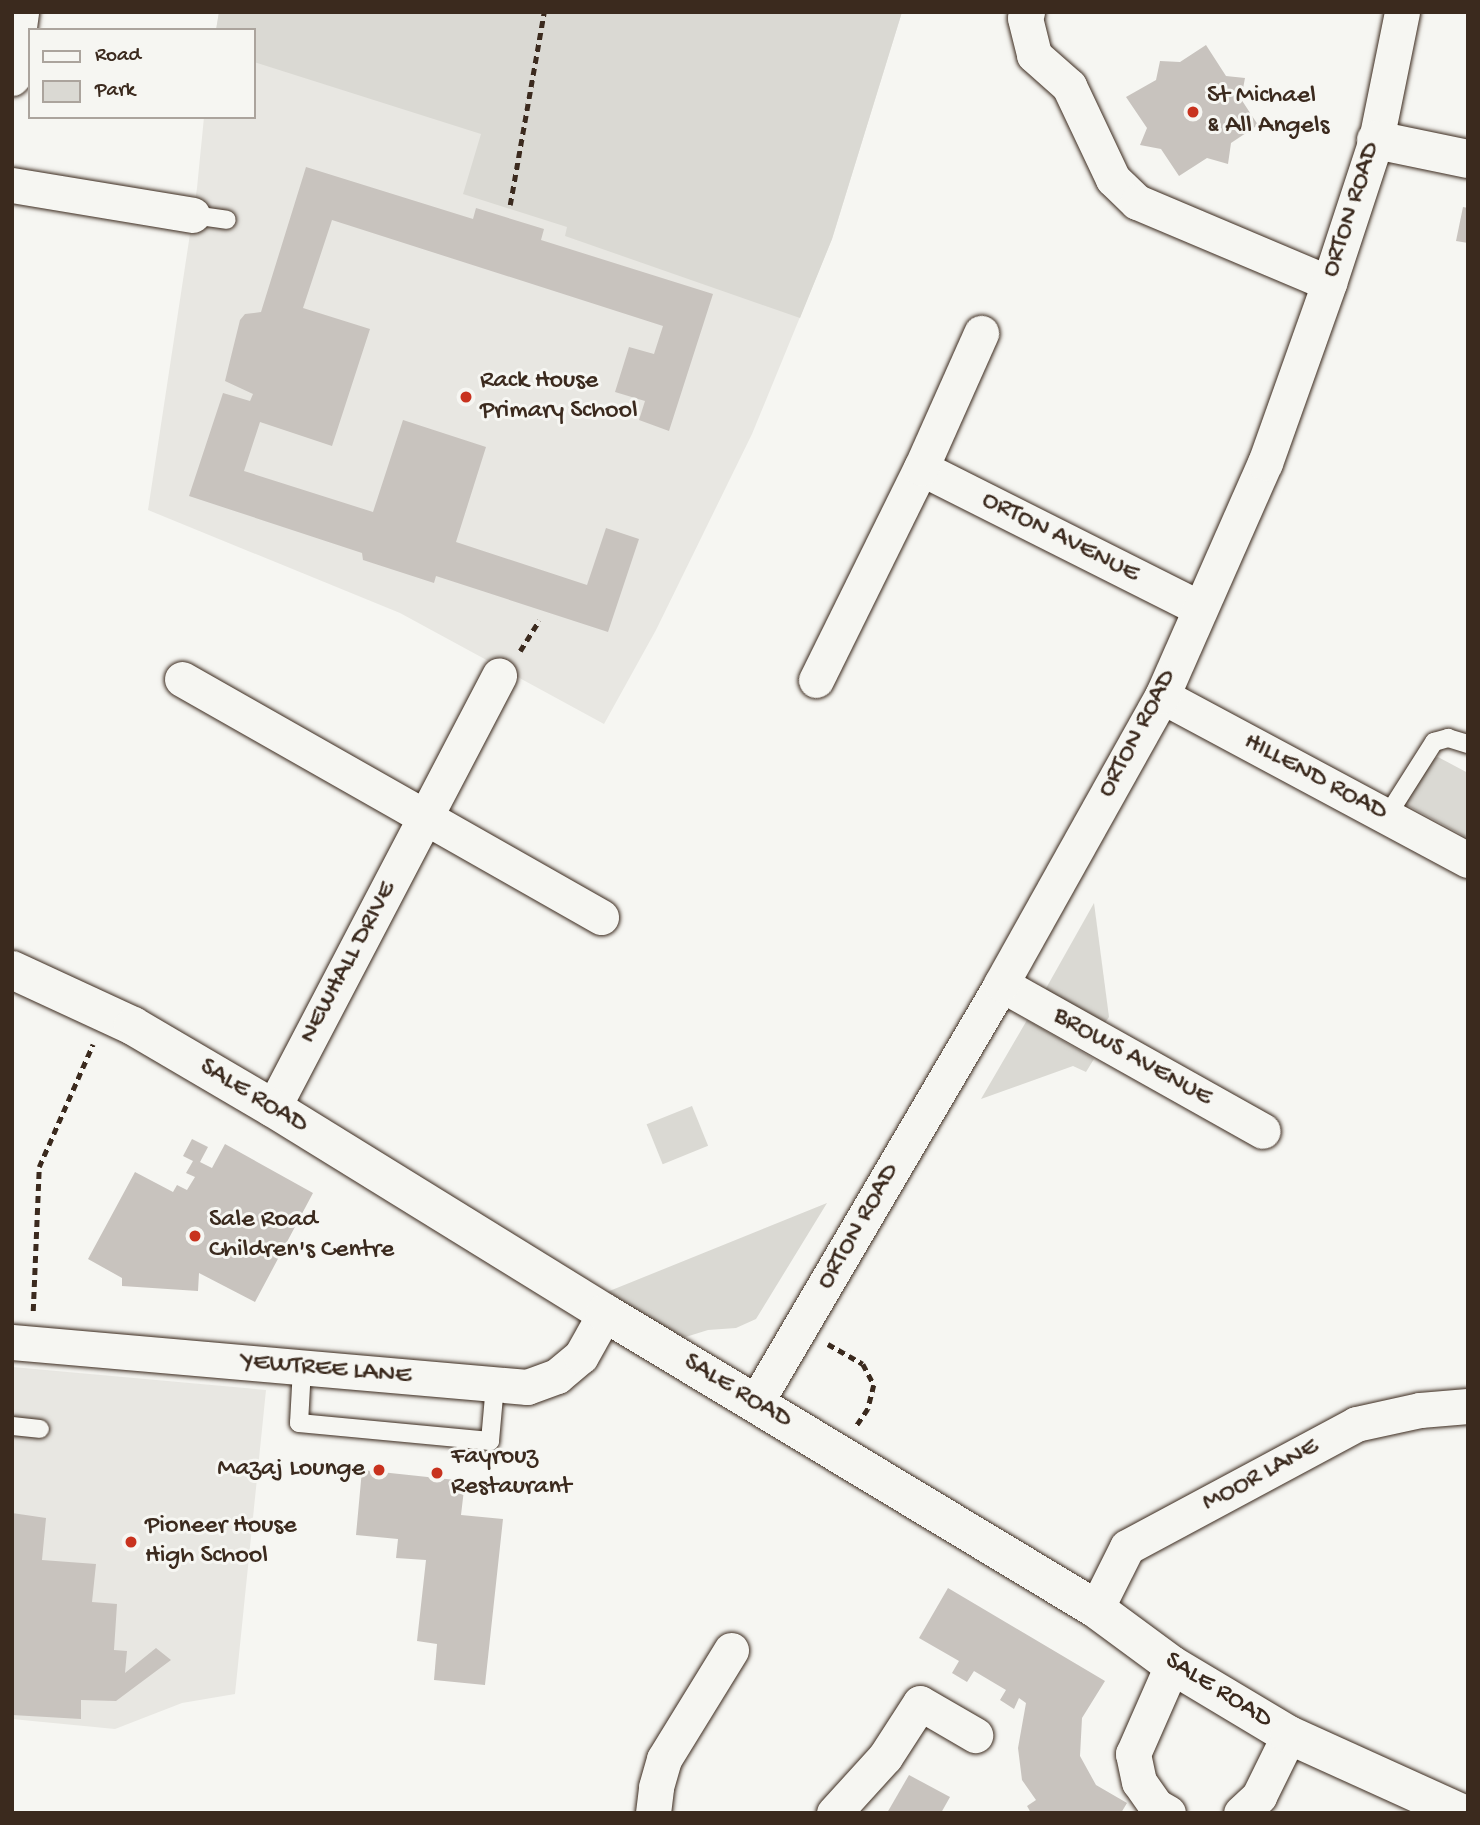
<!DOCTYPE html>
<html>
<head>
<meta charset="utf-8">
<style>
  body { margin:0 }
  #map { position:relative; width:1480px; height:1825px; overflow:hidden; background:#f6f6f2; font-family:"Gochi Hand",sans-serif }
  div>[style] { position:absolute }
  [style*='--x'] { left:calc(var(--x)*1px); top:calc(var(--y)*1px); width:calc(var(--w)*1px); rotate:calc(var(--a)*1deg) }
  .built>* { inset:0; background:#e8e7e2 }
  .green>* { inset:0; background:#dad9d3; transform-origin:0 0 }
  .building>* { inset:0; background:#c8c3be }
  .path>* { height:4.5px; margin-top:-2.25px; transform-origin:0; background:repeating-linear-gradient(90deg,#3b2a1e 0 7px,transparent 0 12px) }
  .roads { filter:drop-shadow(0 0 2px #3b2a1e) drop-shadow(0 0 2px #3b2a1e) }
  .lane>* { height:18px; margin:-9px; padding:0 9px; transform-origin:9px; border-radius:9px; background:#f6f6f2 }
  .street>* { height:35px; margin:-17.5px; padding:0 17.5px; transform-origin:17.5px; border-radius:17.5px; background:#f6f6f2 }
  .secondary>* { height:38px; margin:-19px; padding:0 19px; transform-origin:19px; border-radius:19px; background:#f6f6f2 }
  .dots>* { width:19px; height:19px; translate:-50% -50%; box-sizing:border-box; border:4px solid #f6f6f2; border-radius:50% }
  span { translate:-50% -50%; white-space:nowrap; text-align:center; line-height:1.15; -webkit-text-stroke:6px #f6f6f2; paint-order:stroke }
  .poi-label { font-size:26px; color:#3b2a1e }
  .left { translate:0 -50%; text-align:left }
  .right { translate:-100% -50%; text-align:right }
  .street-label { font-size:26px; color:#3b2a1e }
  .frame { position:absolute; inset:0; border:14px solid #3b2a1e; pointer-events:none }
  .legend { position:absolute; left:28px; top:28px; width:228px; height:91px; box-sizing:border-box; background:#f6f6f2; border:2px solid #aba49d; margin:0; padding:9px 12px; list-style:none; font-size:21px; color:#3b2a1e }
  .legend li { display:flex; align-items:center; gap:14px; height:35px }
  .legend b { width:35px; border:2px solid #aba49d }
</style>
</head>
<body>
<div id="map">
  <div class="built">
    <div style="clip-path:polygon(219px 12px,902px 12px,832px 239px,752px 434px,656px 630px,604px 724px,400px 613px,148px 510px,197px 188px,204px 117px,254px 117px,254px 30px,216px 30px)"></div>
    <div style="clip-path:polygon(12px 1367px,266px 1390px,235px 1694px,182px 1703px,115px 1729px,12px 1719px)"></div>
  </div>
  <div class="green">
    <div style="clip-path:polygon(219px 12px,902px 12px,832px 239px,800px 318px,565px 236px,567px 227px,463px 194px,481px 134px,254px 62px,254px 30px,216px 30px)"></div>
    <div style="clip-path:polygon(1438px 757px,1468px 773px,1468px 838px,1405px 804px,1423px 763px)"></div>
    <div style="clip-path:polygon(1094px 903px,1109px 1017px,1098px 1033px,1040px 999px)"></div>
    <div style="clip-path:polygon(1027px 1020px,1094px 1059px,1086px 1072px,1073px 1066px,981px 1099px)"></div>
    <div style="left:692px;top:1106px;width:43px;height:49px;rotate:68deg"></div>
    <div style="clip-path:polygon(827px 1203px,756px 1319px,736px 1328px,708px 1330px,676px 1340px,602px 1294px)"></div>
  </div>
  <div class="building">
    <div style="clip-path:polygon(1206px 45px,1226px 76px,1245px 78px,1241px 99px,1258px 125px,1231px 143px,1228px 164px,1207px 158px,1179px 176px,1161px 149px,1140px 145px,1147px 128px,1126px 97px,1156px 80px,1160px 61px,1180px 62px)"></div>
    <div style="clip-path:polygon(306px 167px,473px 219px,476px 208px,544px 229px,541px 240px,713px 294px,669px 431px,639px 420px,645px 401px,615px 392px,629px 347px,654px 354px,663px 326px,332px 220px,303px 308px,370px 329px,332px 446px,260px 422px,244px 471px,373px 512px,403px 420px,486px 447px,456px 542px,587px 585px,606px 528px,639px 539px,608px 632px,436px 576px,434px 583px,363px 560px,362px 553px,189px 496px,223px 393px,250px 401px,253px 394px,225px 381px,240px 320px,245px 314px,261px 312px)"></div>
    <div style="clip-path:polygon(1463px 207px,1468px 208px,1468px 243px,1456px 241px)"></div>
    <div style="clip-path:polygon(192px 1139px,208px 1147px,200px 1162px,212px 1168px,225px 1144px,313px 1193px,255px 1302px,199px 1273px,198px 1291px,122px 1286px,122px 1278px,88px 1259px,135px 1172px,173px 1192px,177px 1185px,187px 1190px,195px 1177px,186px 1173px,193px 1161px,183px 1156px)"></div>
    <div style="clip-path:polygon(362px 1470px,465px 1481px,461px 1515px,503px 1519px,485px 1685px,434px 1680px,437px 1644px,417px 1641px,426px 1560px,396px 1558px,398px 1539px,356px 1535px)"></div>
    <div style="clip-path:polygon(12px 1513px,46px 1518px,42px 1560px,96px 1564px,92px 1602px,117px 1604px,114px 1650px,127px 1651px,125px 1673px,156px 1648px,171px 1660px,116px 1701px,81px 1700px,81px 1719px,12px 1715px)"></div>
    <div style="clip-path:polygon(948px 1588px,1105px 1681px,1082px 1718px,1080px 1756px,1096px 1785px,1127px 1803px,1121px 1813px,1031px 1813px,1027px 1806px,1036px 1800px,1022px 1780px,1018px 1748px,1026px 1703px,1019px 1698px,1014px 1709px,1000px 1700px,1006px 1690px,974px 1671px,967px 1682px,952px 1673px,959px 1661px,919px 1638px)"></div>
    <div style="clip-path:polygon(909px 1775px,950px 1797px,941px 1813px,887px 1813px)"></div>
  </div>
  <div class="path">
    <div style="--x:510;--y:205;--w:196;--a:-80"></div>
    <div style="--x:520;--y:651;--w:36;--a:-58"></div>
    <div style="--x:33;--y:1311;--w:144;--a:-87.6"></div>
    <div style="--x:39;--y:1167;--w:134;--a:-66.3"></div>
    <div style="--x:828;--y:1344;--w:40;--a:29.7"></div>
    <div style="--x:863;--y:1364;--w:24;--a:62"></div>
    <div style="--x:874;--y:1385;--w:25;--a:104"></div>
    <div style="--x:868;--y:1409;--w:22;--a:124"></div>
  </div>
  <div class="roads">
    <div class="lane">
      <div style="--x:193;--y:215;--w:34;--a:8"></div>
      <div style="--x:1387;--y:816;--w:88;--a:-57.6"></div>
      <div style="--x:1434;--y:742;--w:15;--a:-16"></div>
      <div style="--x:1448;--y:738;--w:21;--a:17"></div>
      <div style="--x:302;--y:1368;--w:55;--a:93.1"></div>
      <div style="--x:299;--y:1423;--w:192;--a:5.4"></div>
      <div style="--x:490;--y:1441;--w:56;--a:-84.9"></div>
      <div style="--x:12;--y:1426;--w:28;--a:6"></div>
    </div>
    <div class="street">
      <div style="--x:1027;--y:12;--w:6;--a:108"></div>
      <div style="--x:1025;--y:18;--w:38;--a:76"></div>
      <div style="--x:1034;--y:55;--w:47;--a:41.5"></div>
      <div style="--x:1069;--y:86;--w:103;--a:64.7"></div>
      <div style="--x:1113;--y:179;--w:33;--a:44"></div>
      <div style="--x:1137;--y:202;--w:208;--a:22.9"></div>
      <div style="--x:12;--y:78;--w:67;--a:-82.2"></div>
      <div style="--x:12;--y:185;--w:183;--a:9.4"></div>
      <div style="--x:921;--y:468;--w:311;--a:26.7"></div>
      <div style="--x:182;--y:679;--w:482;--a:29.6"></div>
      <div style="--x:816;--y:680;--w:237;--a:-63.7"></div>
      <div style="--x:921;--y:468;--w:148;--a:-66"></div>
      <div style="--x:1162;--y:696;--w:347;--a:28.2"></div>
      <div style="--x:1001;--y:984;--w:300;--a:29.3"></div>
      <div style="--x:273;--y:1108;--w:488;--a:-62.4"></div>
      <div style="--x:12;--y:1342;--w:517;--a:4.99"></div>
      <div style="--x:527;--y:1387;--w:32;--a:-20"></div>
      <div style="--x:557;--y:1376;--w:31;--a:-40"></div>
      <div style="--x:581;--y:1356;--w:49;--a:-60.8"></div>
      <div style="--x:755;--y:1404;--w:487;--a:-59.6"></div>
      <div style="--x:1001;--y:984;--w:330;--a:-60.8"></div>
      <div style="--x:1162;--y:696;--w:255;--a:-66.2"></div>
      <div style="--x:1265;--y:463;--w:191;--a:-70.4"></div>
      <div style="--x:1329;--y:283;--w:151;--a:-71.8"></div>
      <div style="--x:1376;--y:140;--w:131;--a:-78.5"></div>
      <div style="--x:1096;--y:1609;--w:69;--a:-63.4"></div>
      <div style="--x:1127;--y:1547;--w:260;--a:-28.2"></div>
      <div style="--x:1356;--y:1424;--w:66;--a:-12.3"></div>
      <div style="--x:1420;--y:1410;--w:48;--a:-4.8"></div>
      <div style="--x:653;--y:1813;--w:26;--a:-83"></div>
      <div style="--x:656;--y:1787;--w:29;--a:-74"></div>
      <div style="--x:664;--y:1759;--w:128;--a:-58.4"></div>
      <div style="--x:834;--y:1813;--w:76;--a:-47.7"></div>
      <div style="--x:885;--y:1757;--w:64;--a:-57.1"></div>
      <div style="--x:920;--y:1703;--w:64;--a:30.2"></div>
      <div style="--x:1168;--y:1813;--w:14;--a:-150"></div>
      <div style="--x:1156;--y:1806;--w:29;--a:-125"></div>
      <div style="--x:1139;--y:1782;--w:29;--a:-102"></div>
      <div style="--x:1133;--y:1754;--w:97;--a:-66.3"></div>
      <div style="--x:1241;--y:1813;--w:25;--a:-43"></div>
      <div style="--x:1259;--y:1796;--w:68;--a:-63.8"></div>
    </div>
    <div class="secondary">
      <div style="--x:1376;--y:140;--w:94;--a:11.7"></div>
      <div style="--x:12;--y:970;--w:133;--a:24.8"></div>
      <div style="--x:133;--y:1026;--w:162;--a:30.4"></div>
      <div style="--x:273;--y:1108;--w:390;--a:31.7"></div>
      <div style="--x:605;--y:1313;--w:573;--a:31.08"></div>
      <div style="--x:1096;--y:1609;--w:94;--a:36.4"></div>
      <div style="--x:1172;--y:1665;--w:136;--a:30.9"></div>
      <div style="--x:1289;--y:1735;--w:189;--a:24.4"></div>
    </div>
  </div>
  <div class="dots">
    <div style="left:1193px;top:112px;background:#c8321e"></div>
    <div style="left:466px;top:397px;background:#c8321e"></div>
    <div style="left:195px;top:1236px;background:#c8321e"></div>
    <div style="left:379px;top:1470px;background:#c8321e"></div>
    <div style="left:437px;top:1473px;background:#c8321e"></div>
    <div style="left:131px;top:1542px;background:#c8321e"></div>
  </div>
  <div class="poi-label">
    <span class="left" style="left:1207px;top:112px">St Michael<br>&amp; All Angels</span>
    <span class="left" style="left:480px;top:397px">Rack House<br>Primary School</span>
    <span class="left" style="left:209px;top:1236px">Sale Road<br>Children's Centre</span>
    <span class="left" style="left:451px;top:1473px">Fayrouz<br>Restaurant</span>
    <span class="right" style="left:365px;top:1470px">Mazaj Lounge</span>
    <span class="left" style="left:145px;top:1542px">Pioneer House<br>High School</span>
  </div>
  <div class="street-label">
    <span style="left:1352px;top:210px;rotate:-72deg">ORTON ROAD</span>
    <span style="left:1060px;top:538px;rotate:27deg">ORTON AVENUE</span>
    <span style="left:1138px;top:734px;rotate:-62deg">ORTON ROAD</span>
    <span style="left:1315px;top:778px;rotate:28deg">HILLEND ROAD</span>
    <span style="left:349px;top:963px;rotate:-62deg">NEWHALL DRIVE</span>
    <span style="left:1132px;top:1058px;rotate:29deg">BROWS AVENUE</span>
    <span style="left:253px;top:1097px;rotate:31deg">SALE ROAD</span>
    <span style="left:859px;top:1227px;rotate:-60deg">ORTON ROAD</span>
    <span style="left:326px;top:1370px;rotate:5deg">YEWTREE LANE</span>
    <span style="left:737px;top:1392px;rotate:31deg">SALE ROAD</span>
    <span style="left:1261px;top:1476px;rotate:-28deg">MOOR LANE</span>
    <span style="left:1218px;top:1691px;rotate:32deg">SALE ROAD</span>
  </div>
  <div class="frame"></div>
  <ul class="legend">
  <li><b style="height:9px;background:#f6f6f2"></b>Road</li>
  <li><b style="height:19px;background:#dad9d3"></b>Park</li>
  </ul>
</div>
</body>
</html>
